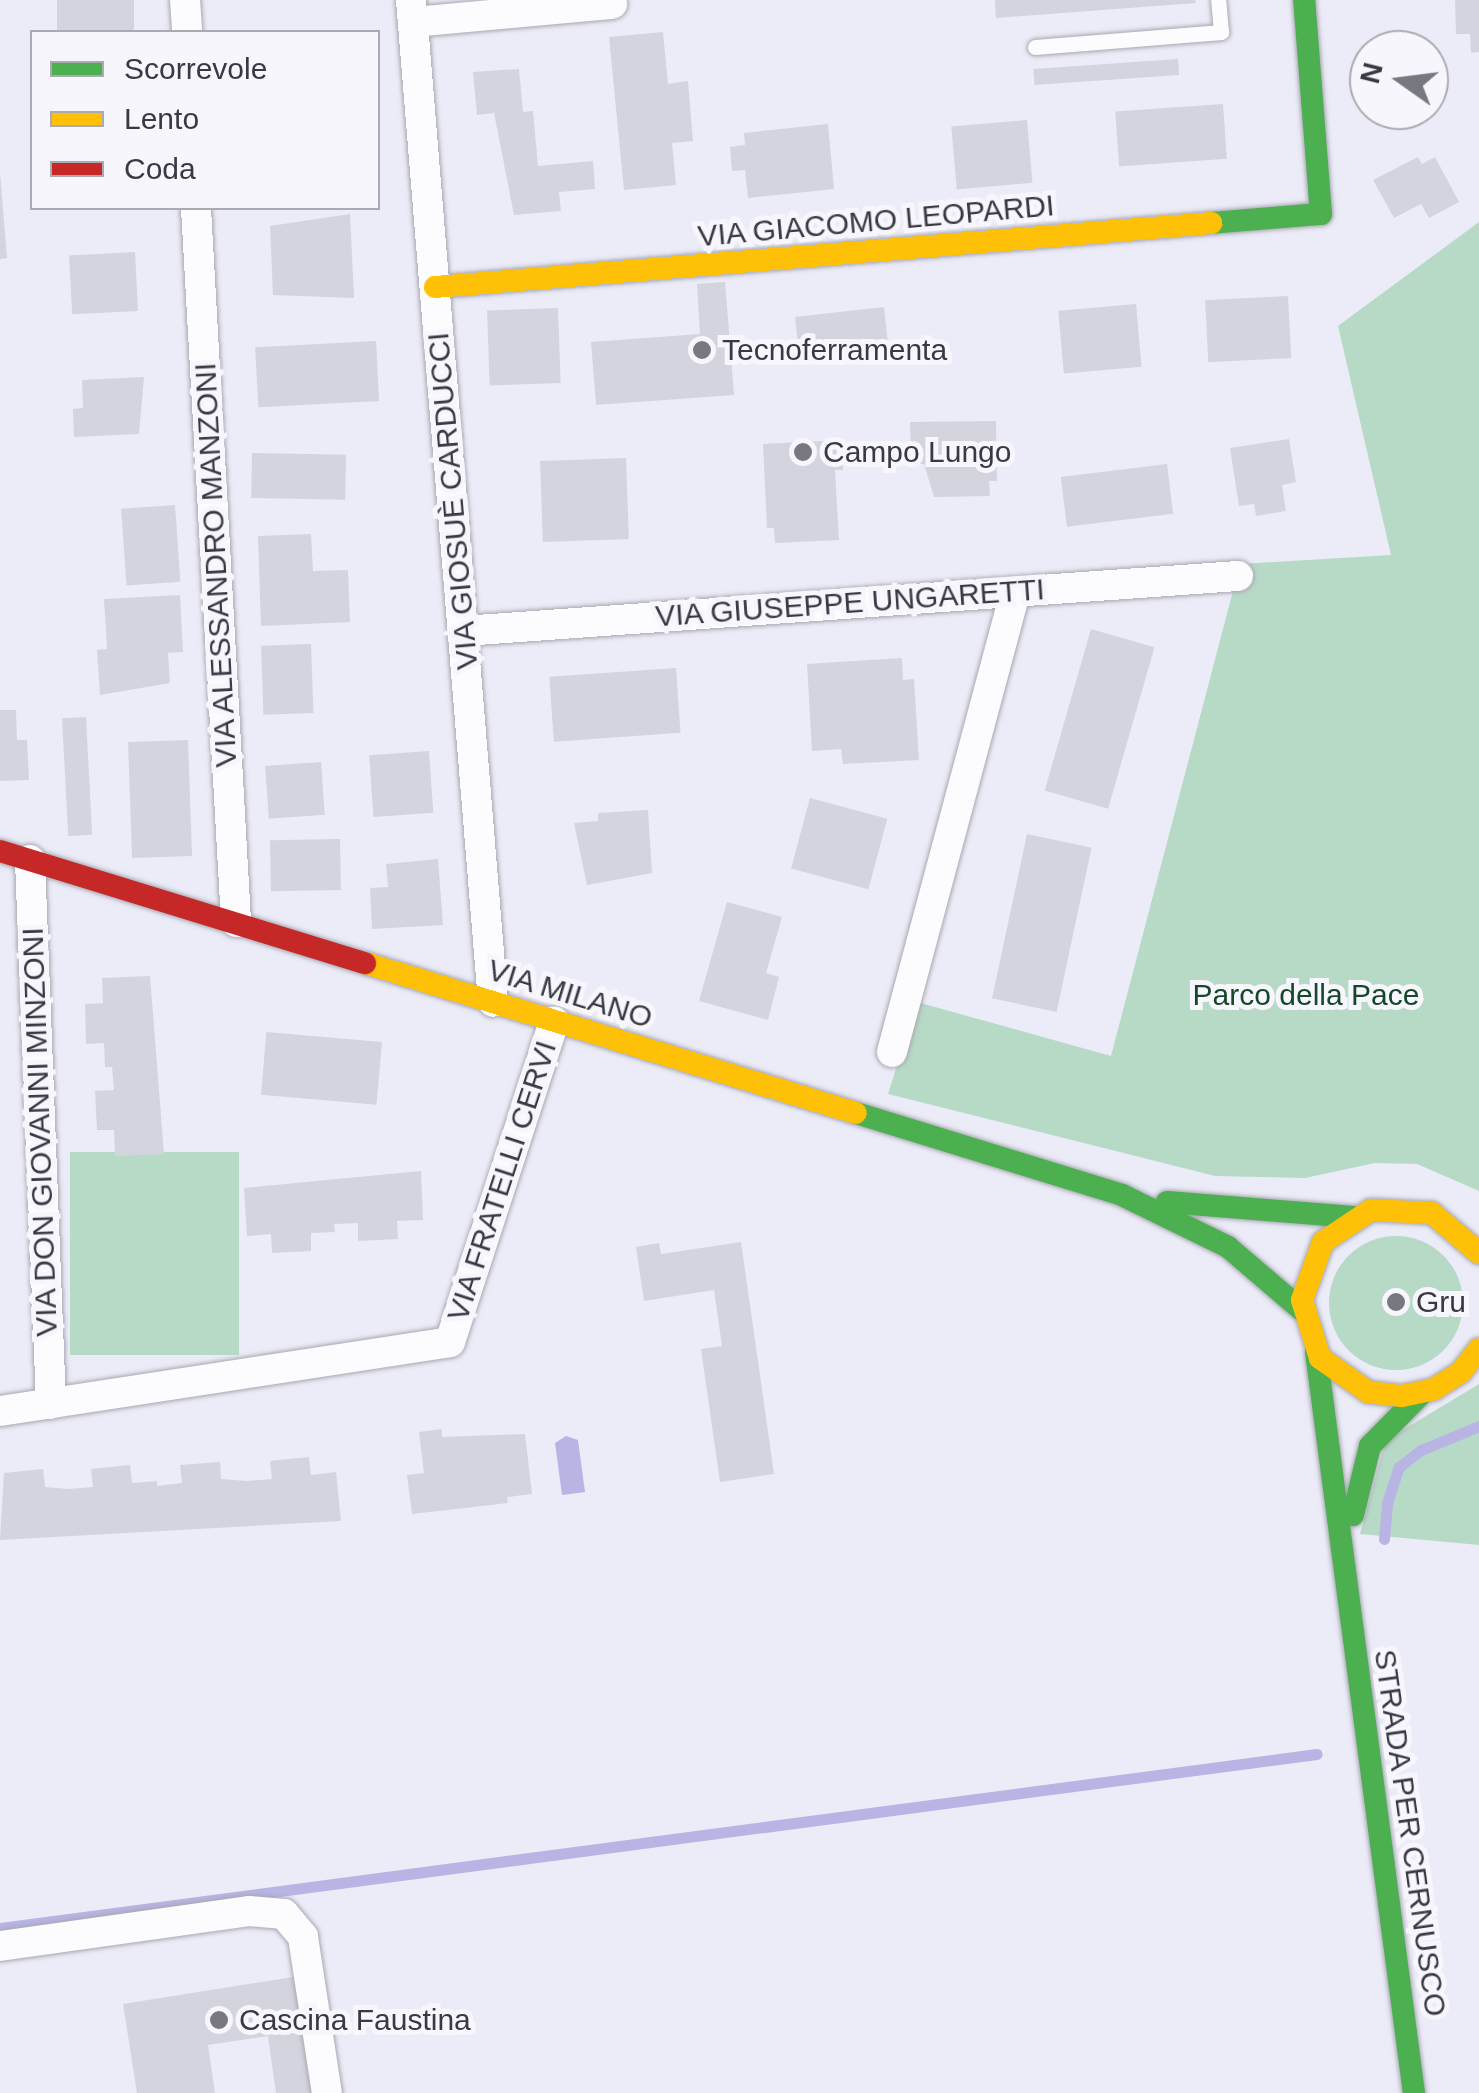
<!DOCTYPE html>
<html>
<head>
<meta charset="utf-8">
<style>
  body { margin:0 }
  #map { position:relative; width:1479px; height:2093px; overflow:hidden; background:#ececf8; font-family:Helvetica,sans-serif }
  div>[style] { position:absolute }
  [style*='--x'] { left:calc(var(--x)*1px); top:calc(var(--y)*1px); width:calc(var(--w)*1px); rotate:calc(var(--a)*1deg) }
  .green>* { inset:0; background:#b7dac7; transform-origin:0 0 }
  .round { border-radius:50% }
  .water>* { inset:0; background:#b8b4e4 }
  .stream>* { height:11px; margin:-5.5px; padding:0 5.5px; transform-origin:5.5px; border-radius:5.5px; background:#b8b4e4 }
  .building>* { inset:0; background:#d4d4de; transform-origin:0 0 }
  .roads { filter:drop-shadow(0 0 2px #a8a8b2) drop-shadow(0 0 2px #a8a8b2) }
  .lane>* { height:15px; margin:-7.5px; padding:0 7.5px; transform-origin:7.5px; border-radius:7.5px; background:#fcfcfe }
  .street>* { height:30px; margin:-15px; padding:0 15px; transform-origin:15px; border-radius:15px; background:#fcfcfe }
  .fast>* { height:22px; margin:-11px; padding:0 11px; transform-origin:11px; border-radius:11px; background:#4caf50 }
  .slow>* { height:22px; margin:-11px; padding:0 11px; transform-origin:11px; border-radius:11px; background:#ffc107 }
  .jam>* { height:22px; margin:-11px; padding:0 11px; transform-origin:11px; border-radius:11px; background:#c62828 }
  .dots>* { width:28px; height:28px; translate:-50% -50%; box-sizing:border-box; border:5px solid #f7f6fc; border-radius:50% }
  span { translate:-50% -50%; white-space:nowrap; text-align:center; line-height:1.15; -webkit-text-stroke:10px #f7f6fc; paint-order:stroke }
  .street-label { font-size:30px; color:#393944 }
  .poi-label { font-size:30px; color:#393944 }
  .left { translate:0 -50%; text-align:left }
  .park-label { font-size:30px; color:#15472a }
  .legend { position:absolute; left:30px; top:30px; width:350px; height:180px; box-sizing:border-box; background:#f7f6fc; border:2px solid #abaab2; margin:0; padding:12px 18px; list-style:none; font-size:30px; color:#393944 }
  .legend li { display:flex; align-items:center; gap:20px; height:50px }
  .legend b { width:50px; border:2px solid #abaab2 }
  .north { position:absolute; left:1349px; top:30px; width:100px; height:100px; box-sizing:border-box; background:#f7f6fc; border:2px solid #abaab2; border-radius:50%; rotate:284deg; font-size:28px; font-weight:700; line-height:40px; text-align:center; color:#393944 }
  .north::after { content:''; display:block; margin:auto; width:35px; height:45px; background:#787883; clip-path:polygon(50% 0,100% 100%,50% 72%,0 100%) }
</style>
</head>
<body>
<div id="map">
  <div class="green">
    <div style="clip-path:polygon(1479px 222px,1479px 1191px,1417px 1164px,1375px 1163px,1305px 1178px,1215px 1176px,888px 1094px,917px 1002px,1111px 1056px,1240px 564px,1391px 555px,1338px 326px)"></div>
    <div style="left:239px;top:1152px;width:203px;height:169px;rotate:90deg"></div>
    <div class="round" style="left:1329px;top:1236px;width:134px;height:134px"></div>
    <div style="clip-path:polygon(1479px 1384px,1479px 1545px,1360px 1534px,1386px 1440px)"></div>
  </div>
  <div class="water">
    <div style="clip-path:polygon(566px 1436px,578px 1440px,585px 1492px,562px 1495px,555px 1443px)"></div>
  </div>
  <div class="stream">
    <div style="--x:1384;--y:1539;--w:36;--a:-85"></div>
    <div style="--x:1387;--y:1503;--w:38;--a:-72"></div>
    <div style="--x:1399;--y:1467;--w:28;--a:-38"></div>
    <div style="--x:1421;--y:1450;--w:63;--a:-22.5"></div>
    <div style="--x:0;--y:1928;--w:1328;--a:-7.53"></div>
  </div>
  <div class="building">
    <div style="left:57px;top:0;width:77px;height:32px"></div>
    <div style="clip-path:polygon(995px 0,1195px 0,1196px 3px,996px 18px)"></div>
    <div style="clip-path:polygon(1455px 0,1479px 0,1479px 52px,1471px 53px,1470px 34px,1456px 34px)"></div>
    <div style="clip-path:polygon(663px 32px,668px 84px,688px 81px,693px 141px,672px 143px,676px 185px,624px 190px,609px 37px)"></div>
    <div style="left:1178px;top:59px;width:16px;height:145px;rotate:86deg"></div>
    <div style="clip-path:polygon(519px 69px,523px 112px,533px 111px,538px 166px,593px 161px,595px 189px,559px 192px,561px 211px,514px 215px,494px 113px,477px 115px,473px 72px)"></div>
    <div style="left:1223px;top:104px;width:55px;height:108px;rotate:86deg"></div>
    <div style="left:1027px;top:120px;width:63px;height:76px;rotate:85deg"></div>
    <div style="clip-path:polygon(828px 124px,834px 189px,748px 198px,745px 170px,732px 171px,730px 147px,745px 145px,744px 133px)"></div>
    <div style="clip-path:polygon(1418px 157px,1422px 164px,1435px 157px,1459px 202px,1429px 218px,1421px 204px,1394px 218px,1373px 180px)"></div>
    <div style="clip-path:polygon(0 173px,7px 258px,0 259px)"></div>
    <div style="clip-path:polygon(350px 214px,354px 298px,273px 295px,270px 226px)"></div>
    <div style="left:135px;top:252px;width:59px;height:66px;rotate:87deg"></div>
    <div style="clip-path:polygon(725px 282px,734px 395px,596px 405px,591px 342px,700px 334px,697px 284px)"></div>
    <div style="left:1288px;top:296px;width:62px;height:83px;rotate:87deg"></div>
    <div style="left:1136px;top:304px;width:63px;height:78px;rotate:85deg"></div>
    <div style="clip-path:polygon(884px 307px,890px 362px,863px 365px,862px 354px,800px 362px,795px 317px)"></div>
    <div style="left:558px;top:308px;width:75px;height:71px;rotate:88deg"></div>
    <div style="left:376px;top:341px;width:60px;height:121px;rotate:87deg"></div>
    <div style="clip-path:polygon(144px 377px,139px 434px,74px 437px,73px 409px,83px 408px,82px 380px)"></div>
    <div style="clip-path:polygon(996px 421px,997px 481px,989px 481px,990px 496px,934px 497px,924px 464px,911px 464px,910px 422px)"></div>
    <div style="clip-path:polygon(1289px 439px,1296px 482px,1282px 485px,1286px 511px,1256px 516px,1254px 504px,1239px 506px,1230px 448px)"></div>
    <div style="clip-path:polygon(842px 440px,843px 470px,835px 470px,839px 540px,775px 543px,774px 528px,767px 528px,763px 444px)"></div>
    <div style="left:252px;top:453px;width:94px;height:45px;rotate:1deg"></div>
    <div style="left:626px;top:458px;width:81px;height:86px;rotate:88deg"></div>
    <div style="left:1167px;top:464px;width:50px;height:107px;rotate:83deg"></div>
    <div style="left:175px;top:505px;width:77px;height:54px;rotate:86deg"></div>
    <div style="clip-path:polygon(311px 534px,313px 571px,348px 570px,350px 622px,261px 626px,258px 536px)"></div>
    <div style="clip-path:polygon(180px 595px,183px 652px,168px 653px,170px 683px,100px 695px,97px 650px,107px 649px,104px 599px)"></div>
    <div style="left:1091px;top:629px;width:66px;height:168px;rotate:16deg"></div>
    <div style="left:311px;top:644px;width:69px;height:50px;rotate:88deg"></div>
    <div style="clip-path:polygon(902px 658px,903px 680px,914px 679px,919px 760px,843px 764px,841px 749px,812px 751px,807px 664px)"></div>
    <div style="left:676px;top:668px;width:65px;height:127px;rotate:86deg"></div>
    <div style="clip-path:polygon(0 710px,16px 710px,17px 740px,27px 740px,29px 780px,0 781px)"></div>
    <div style="left:86px;top:717px;width:118px;height:24px;rotate:87deg"></div>
    <div style="left:188px;top:740px;width:116px;height:60px;rotate:88deg"></div>
    <div style="left:429px;top:751px;width:62px;height:60px;rotate:86deg"></div>
    <div style="left:321px;top:762px;width:53px;height:56px;rotate:86deg"></div>
    <div style="left:810px;top:798px;width:80px;height:73px;rotate:15deg"></div>
    <div style="clip-path:polygon(648px 810px,652px 873px,587px 885px,574px 823px,598px 821px,598px 813px)"></div>
    <div style="left:1027px;top:834px;width:66px;height:168px;rotate:12deg"></div>
    <div style="left:340px;top:839px;width:51px;height:70px;rotate:89deg"></div>
    <div style="clip-path:polygon(438px 859px,443px 925px,372px 929px,370px 888px,388px 887px,386px 864px)"></div>
    <div style="clip-path:polygon(727px 902px,782px 917px,766px 973px,779px 977px,768px 1020px,699px 1001px)"></div>
    <div style="clip-path:polygon(150px 976px,164px 1154px,115px 1156px,114px 1130px,97px 1130px,95px 1091px,114px 1090px,112px 1067px,105px 1067px,104px 1043px,86px 1044px,85px 1004px,103px 1003px,102px 978px)"></div>
    <div style="left:382px;top:1042px;width:63px;height:116px;rotate:95deg"></div>
    <div style="clip-path:polygon(421px 1171px,423px 1220px,397px 1221px,398px 1239px,358px 1241px,358px 1223px,334px 1224px,335px 1232px,311px 1233px,311px 1251px,272px 1253px,271px 1234px,247px 1236px,244px 1188px)"></div>
    <div style="clip-path:polygon(741px 1242px,774px 1474px,720px 1482px,701px 1349px,722px 1346px,714px 1290px,644px 1301px,636px 1247px,659px 1243px,661px 1254px)"></div>
    <div style="clip-path:polygon(442px 1429px,442px 1437px,525px 1434px,532px 1494px,507px 1497px,508px 1503px,412px 1514px,407px 1475px,424px 1473px,419px 1432px)"></div>
    <div style="clip-path:polygon(309px 1457px,311px 1475px,336px 1472px,341px 1521px,0 1540px,4px 1473px,43px 1469px,45px 1487px,69px 1489px,93px 1487px,91px 1469px,130px 1465px,132px 1483px,157px 1481px,157px 1486px,182px 1483px,180px 1465px,220px 1462px,221px 1479px,247px 1481px,272px 1479px,270px 1461px)"></div>
    <div style="clip-path:polygon(305px 1975px,324px 2093px,276px 2093px,268px 2036px,208px 2045px,215px 2093px,137px 2093px,123px 2004px)"></div>
  </div>
  <div class="roads">
    <div class="lane">
      <div style="--x:1035;--y:47;--w:187;--a:-4.6"></div>
      <div style="--x:1221;--y:32;--w:32;--a:-95"></div>
    </div>
    <div class="street">
      <div style="--x:185;--y:0;--w:32;--a:86"></div>
      <div style="--x:411;--y:0;--w:1005;--a:85.32"></div>
      <div style="--x:413;--y:22;--w:200;--a:-5.2"></div>
      <div style="--x:196;--y:208;--w:715;--a:86.79"></div>
      <div style="--x:463;--y:631;--w:777;--a:-4.06"></div>
      <div style="--x:30;--y:860;--w:544;--a:87.79"></div>
      <div style="--x:892;--y:1052;--w:476;--a:-75"></div>
      <div style="--x:0;--y:1411;--w:455;--a:-8.7"></div>
      <div style="--x:450;--y:1342;--w:337;--a:-72"></div>
      <div style="--x:0;--y:1946;--w:251;--a:-8"></div>
      <div style="--x:249;--y:1911;--w:35;--a:5"></div>
      <div style="--x:284;--y:1914;--w:30;--a:50"></div>
      <div style="--x:303;--y:1937;--w:158;--a:81.3"></div>
    </div>
    <div class="fast">
      <div style="--x:1211;--y:223;--w:110;--a:-4.7"></div>
      <div style="--x:1321;--y:214;--w:215;--a:-94.5"></div>
      <div style="--x:856;--y:1113;--w:278;--a:17.1"></div>
      <div style="--x:1122;--y:1195;--w:118;--a:26.1"></div>
      <div style="--x:1228;--y:1247;--w:99;--a:40.5"></div>
      <div style="--x:1167;--y:1202;--w:187;--a:4.6"></div>
      <div style="--x:1316;--y:1352;--w:747;--a:82.47"></div>
      <div style="--x:1353;--y:1515;--w:71;--a:-76.2"></div>
      <div style="--x:1370;--y:1446;--w:74;--a:-45.5"></div>
    </div>
    <div class="slow">
      <div style="--x:435;--y:287;--w:779;--a:-4.71"></div>
      <div style="--x:365;--y:963;--w:513;--a:16.99"></div>
      <div style="--x:1479;--y:1253;--w:62;--a:-139.6"></div>
      <div style="--x:1432;--y:1213;--w:61;--a:-177.2"></div>
      <div style="--x:1371;--y:1210;--w:58;--a:146.3"></div>
      <div style="--x:1323;--y:1242;--w:62;--a:109.9"></div>
      <div style="--x:1302;--y:1300;--w:61;--a:72.8"></div>
      <div style="--x:1320;--y:1358;--w:59;--a:35.3"></div>
      <div style="--x:1368;--y:1392;--w:34;--a:7"></div>
      <div style="--x:1402;--y:1396;--w:33;--a:-12"></div>
      <div style="--x:1434;--y:1389;--w:32;--a:-32"></div>
      <div style="--x:1461;--y:1372;--w:29;--a:-52"></div>
    </div>
    <div class="jam">
      <div style="--x:0;--y:851;--w:382;--a:17.1"></div>
    </div>
  </div>
  <div class="dots">
    <div style="left:702px;top:350px;background:#787883"></div>
    <div style="left:803px;top:452px;background:#787883"></div>
    <div style="left:1396px;top:1302px;background:#787883"></div>
    <div style="left:219px;top:2020px;background:#787883"></div>
  </div>
  <div class="street-label">
    <span style="left:876px;top:221px;rotate:-5deg">VIA GIACOMO LEOPARDI</span>
    <span style="left:453px;top:501px;rotate:-95deg">VIA GIOSUÈ CARDUCCI</span>
    <span style="left:216px;top:565px;rotate:-93deg">VIA ALESSANDRO MANZONI</span>
    <span style="left:850px;top:603px;rotate:-4deg">VIA GIUSEPPE UNGARETTI</span>
    <span style="left:570px;top:994px;rotate:17deg">VIA MILANO</span>
    <span style="left:40px;top:1132px;rotate:-92deg">VIA DON GIOVANNI MINZONI</span>
    <span style="left:502px;top:1181px;rotate:-72deg">VIA FRATELLI CERVI</span>
    <span style="left:1410px;top:1833px;rotate:82deg">STRADA PER CERNUSCO</span>
  </div>
  <div class="poi-label">
    <span class="left" style="left:722px;top:350px">Tecnoferramenta</span>
    <span class="left" style="left:823px;top:452px">Campo Lungo</span>
    <span class="left" style="left:1416px;top:1302px">Gru</span>
    <span class="left" style="left:239px;top:2020px">Cascina Faustina</span>
  </div>
  <div class="park-label">
    <span style="left:1306px;top:995px">Parco della Pace</span>
  </div>
  <ul class="legend">
  <li><b style="height:12px;background:#4caf50"></b>Scorrevole</li>
  <li><b style="height:12px;background:#ffc107"></b>Lento</li>
  <li><b style="height:12px;background:#c62828"></b>Coda</li>
  </ul>
  <div class="north">N</div>
</div>
</body>
</html>
